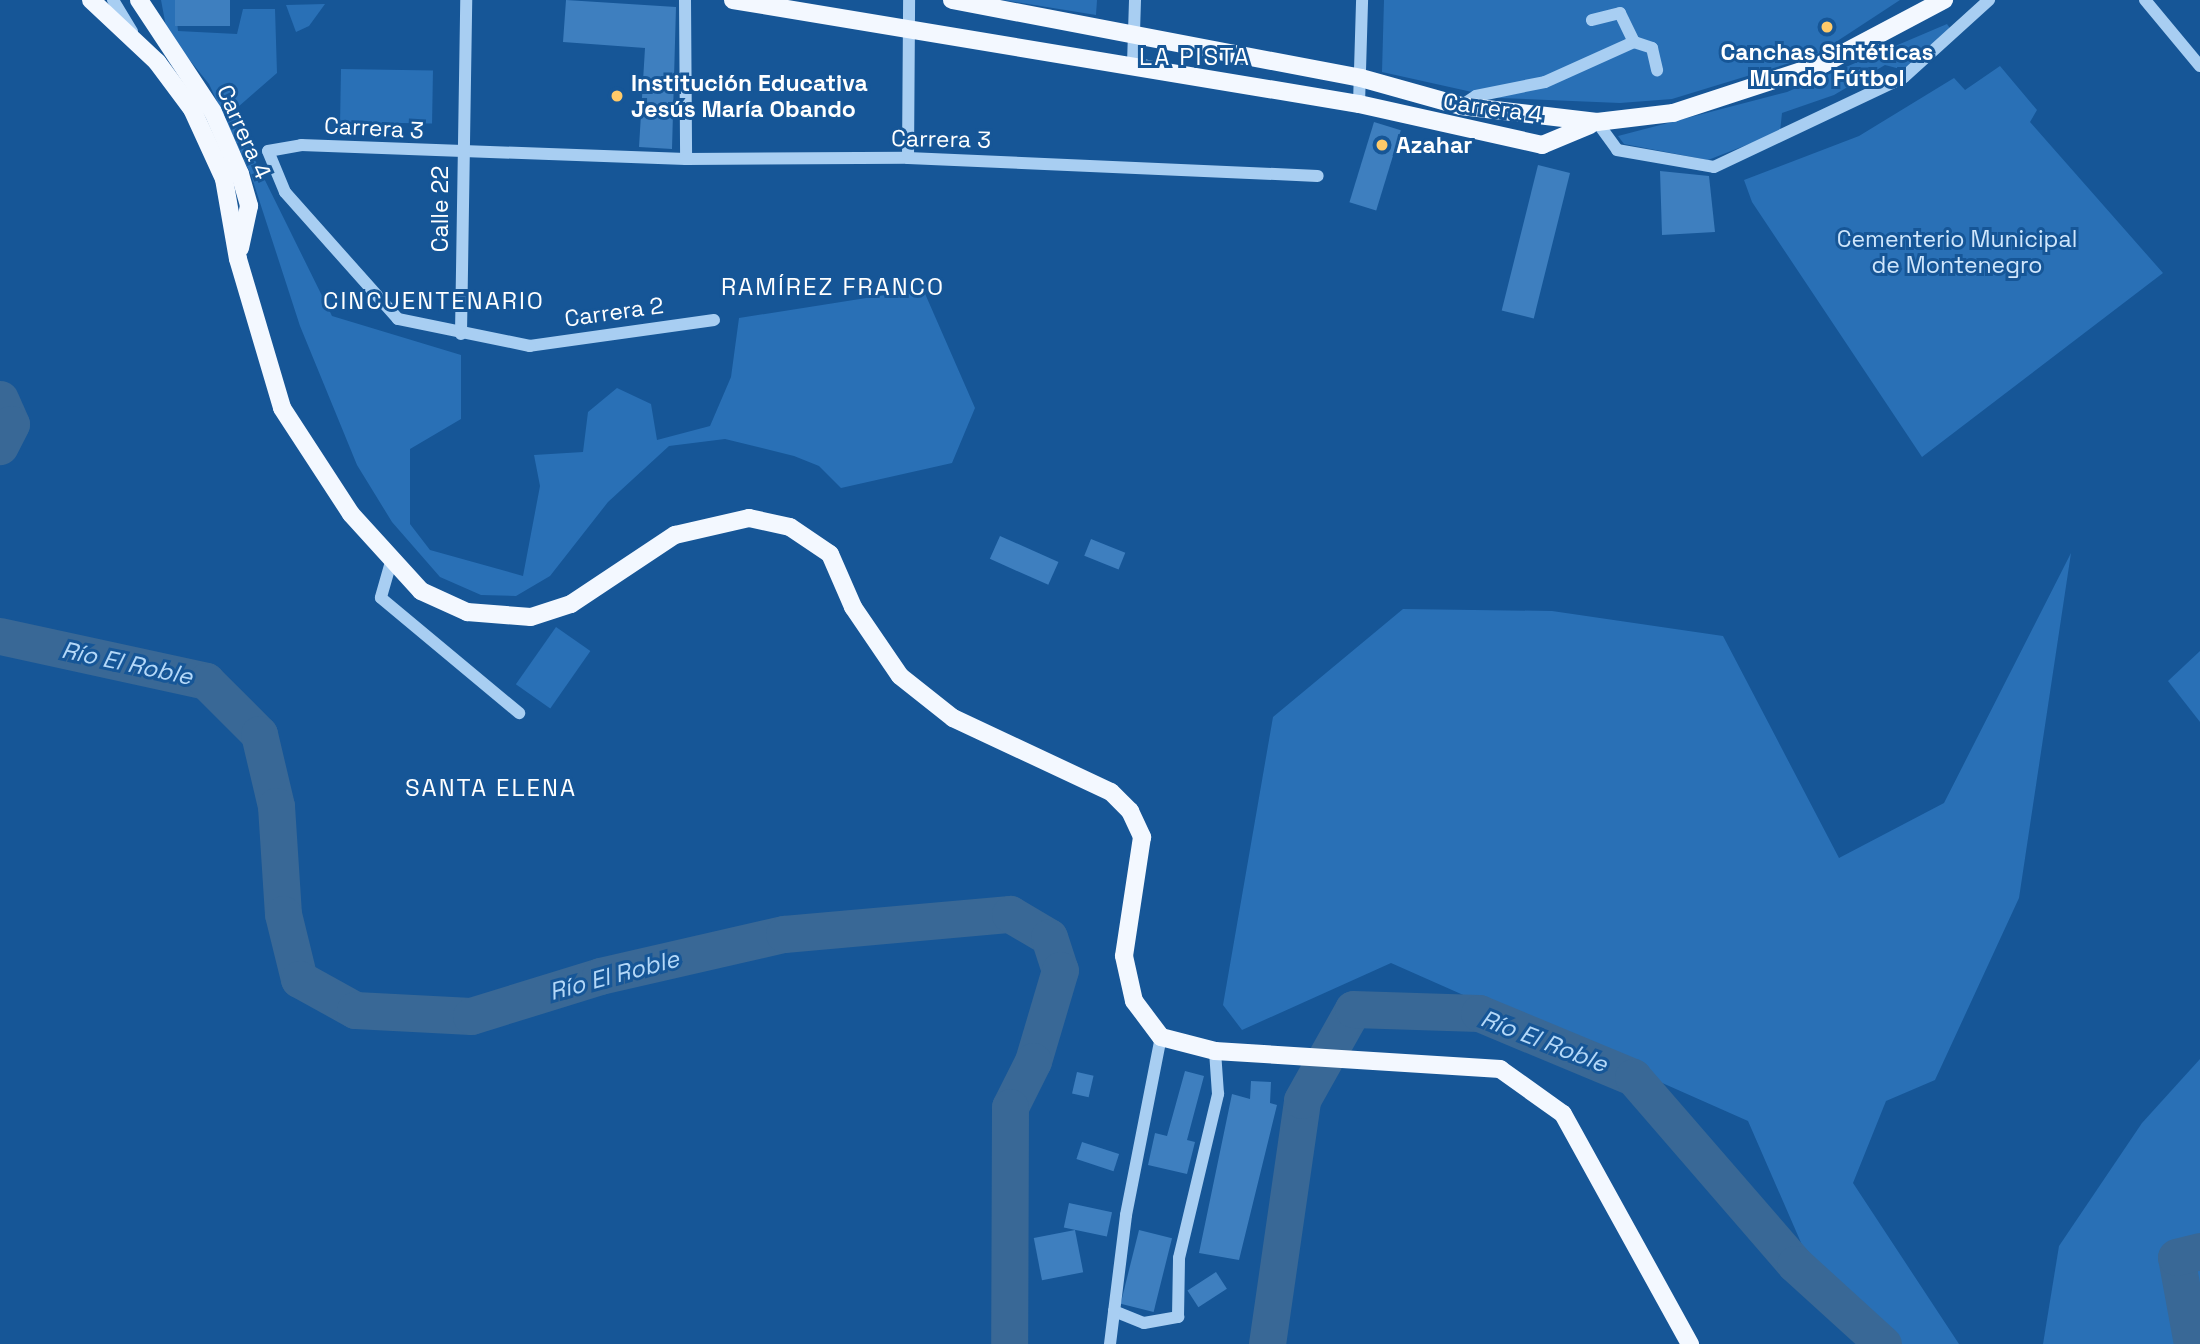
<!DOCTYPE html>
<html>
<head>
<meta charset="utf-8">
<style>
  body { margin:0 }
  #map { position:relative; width:2200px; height:1344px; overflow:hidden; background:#165697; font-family:"Space Grotesk",sans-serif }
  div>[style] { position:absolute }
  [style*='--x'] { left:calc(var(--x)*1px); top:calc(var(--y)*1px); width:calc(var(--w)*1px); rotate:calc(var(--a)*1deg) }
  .green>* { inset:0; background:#2970b6; transform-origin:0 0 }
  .river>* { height:37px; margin:-18.5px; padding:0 18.5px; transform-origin:18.5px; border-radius:18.5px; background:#396896 }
  .building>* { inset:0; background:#3e7fbf; transform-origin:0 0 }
  .minor>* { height:12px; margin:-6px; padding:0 6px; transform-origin:6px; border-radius:6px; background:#a8cef2 }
  .major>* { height:18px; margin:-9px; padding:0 9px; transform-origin:9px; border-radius:9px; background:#f3f8ff }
  .dots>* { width:19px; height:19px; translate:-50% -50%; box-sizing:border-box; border:4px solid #165697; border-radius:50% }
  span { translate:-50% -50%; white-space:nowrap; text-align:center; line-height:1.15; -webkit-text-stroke:6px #165697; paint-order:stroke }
  .poi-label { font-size:23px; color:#fff; font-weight:700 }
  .left { translate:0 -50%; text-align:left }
  .street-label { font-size:23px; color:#fff }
  .park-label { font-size:23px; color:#cfe6fc }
  .neighbourhood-label { font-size:24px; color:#fff; letter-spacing:2px }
  .water-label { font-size:24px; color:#b4d8f8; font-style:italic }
</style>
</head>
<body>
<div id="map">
  <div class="green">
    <div style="clip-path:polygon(161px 0,175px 0,178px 31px,237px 34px,243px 9px,275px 9px,277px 73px,238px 107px,251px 152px,332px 316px,461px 355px,461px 419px,410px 449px,410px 524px,430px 550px,523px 576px,540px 486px,534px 455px,583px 452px,588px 412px,617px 388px,651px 404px,657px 440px,710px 426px,731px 377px,739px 318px,923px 289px,975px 408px,952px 463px,841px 488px,819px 466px,794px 456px,725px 439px,669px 446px,608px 502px,550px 576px,516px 596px,481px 595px,440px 577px,392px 522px,357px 465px,300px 326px,251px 175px,209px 84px,167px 32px)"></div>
    <div style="clip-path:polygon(1003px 0,1097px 0,1096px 15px)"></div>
    <div style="clip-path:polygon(1384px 0,1900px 0,1816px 55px,1672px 99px,1620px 103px,1499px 98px,1382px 72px)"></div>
    <div style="clip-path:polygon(325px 4px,309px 26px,296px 32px,286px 5px)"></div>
    <div style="clip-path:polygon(1947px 24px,1952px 31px,1904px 70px,1885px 65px,1834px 95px,1782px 113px,1780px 132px,1708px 160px,1624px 144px,1618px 136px,1787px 92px)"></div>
    <div style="clip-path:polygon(2000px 66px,2037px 110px,2030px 122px,2163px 273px,1922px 457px,1752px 202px,1744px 180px,1859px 136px,1954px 78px,1965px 90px)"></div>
    <div style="left:341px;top:69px;width:92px;height:53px;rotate:1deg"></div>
    <div style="clip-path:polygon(2071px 553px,2019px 898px,1935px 1080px,1886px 1101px,1853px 1183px,1959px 1344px,1868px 1344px,1809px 1261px,1748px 1121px,1391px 963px,1242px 1030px,1223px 1005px,1273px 717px,1403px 609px,1552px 611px,1723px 636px,1839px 858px,1944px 803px)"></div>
    <div style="left:556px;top:627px;width:42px;height:70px;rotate:35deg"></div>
    <div style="clip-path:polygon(2200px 651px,2200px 722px,2168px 681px)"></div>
    <div style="clip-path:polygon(2200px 1059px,2200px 1344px,2043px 1344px,2059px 1246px,2142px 1123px)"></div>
  </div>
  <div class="river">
    <div style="--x:0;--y:399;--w:27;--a:66"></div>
    <div style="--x:11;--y:424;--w:25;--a:117"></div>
    <div style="--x:0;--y:636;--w:211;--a:12.3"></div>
    <div style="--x:206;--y:681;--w:75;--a:45"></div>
    <div style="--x:259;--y:734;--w:74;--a:76.7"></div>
    <div style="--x:276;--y:806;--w:108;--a:86.3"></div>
    <div style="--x:283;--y:914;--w:67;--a:76.2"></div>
    <div style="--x:299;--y:979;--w:64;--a:29"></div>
    <div style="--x:355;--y:1010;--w:116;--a:3"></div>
    <div style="--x:471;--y:1016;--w:135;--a:-17.2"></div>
    <div style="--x:600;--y:976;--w:189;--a:-12.9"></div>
    <div style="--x:784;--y:934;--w:227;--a:-5.1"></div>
    <div style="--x:1010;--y:914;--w:45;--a:30.5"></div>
    <div style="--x:1049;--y:937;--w:35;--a:72"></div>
    <div style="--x:1060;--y:970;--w:95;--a:106.5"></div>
    <div style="--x:1033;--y:1061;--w:51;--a:116.6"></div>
    <div style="--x:1010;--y:1107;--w:237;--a:90.2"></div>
    <div style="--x:1267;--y:1344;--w:246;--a:-81.8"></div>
    <div style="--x:1302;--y:1100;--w:104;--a:-60.7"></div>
    <div style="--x:1353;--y:1009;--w:126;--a:1.8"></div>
    <div style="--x:1479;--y:1013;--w:167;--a:22.6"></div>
    <div style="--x:1633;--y:1077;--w:247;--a:49.1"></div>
    <div style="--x:1795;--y:1264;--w:119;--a:42.3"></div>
    <div style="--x:2192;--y:1344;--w:88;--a:-100.4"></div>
    <div style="--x:2176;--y:1257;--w:25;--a:-14"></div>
  </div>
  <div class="building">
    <div style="left:175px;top:0;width:55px;height:26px"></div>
    <div style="clip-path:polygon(566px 0,676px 7px,672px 149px,639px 147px,645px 48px,563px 42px)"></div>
    <div style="left:1374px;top:122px;width:28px;height:84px;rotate:17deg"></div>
    <div style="left:1538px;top:165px;width:33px;height:150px;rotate:14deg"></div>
    <div style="clip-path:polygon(1660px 171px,1709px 176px,1715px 232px,1662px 235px)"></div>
    <div style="left:1000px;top:536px;width:64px;height:25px;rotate:24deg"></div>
    <div style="left:1091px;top:539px;width:37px;height:18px;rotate:22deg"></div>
    <div style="clip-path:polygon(1185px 1071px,1204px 1076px,1187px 1140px,1195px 1142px,1187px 1174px,1148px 1165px,1155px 1133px,1167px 1136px)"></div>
    <div style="left:1077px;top:1072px;width:17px;height:22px;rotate:13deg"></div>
    <div style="clip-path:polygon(1251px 1081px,1271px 1082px,1270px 1103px,1277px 1105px,1239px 1260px,1199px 1253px,1232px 1094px,1250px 1099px)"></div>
    <div style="left:1082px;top:1142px;width:39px;height:18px;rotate:18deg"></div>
    <div style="left:1069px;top:1203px;width:44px;height:25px;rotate:12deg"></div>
    <div style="left:1075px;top:1230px;width:43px;height:42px;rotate:79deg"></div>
    <div style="left:1139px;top:1230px;width:34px;height:76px;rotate:14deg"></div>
    <div style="left:1216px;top:1272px;width:20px;height:34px;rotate:57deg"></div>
  </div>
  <div class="minor">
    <div style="--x:113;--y:0;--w:37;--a:59"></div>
    <div style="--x:685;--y:0;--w:159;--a:89.6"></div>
    <div style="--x:2145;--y:0;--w:86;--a:50.2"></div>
    <div style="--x:1634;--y:42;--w:19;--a:18"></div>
    <div style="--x:1652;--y:48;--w:23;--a:77"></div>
    <div style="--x:1133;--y:64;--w:64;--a:-88.2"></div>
    <div style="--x:1359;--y:104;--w:104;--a:-88.3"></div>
    <div style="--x:1461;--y:106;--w:18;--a:-34"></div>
    <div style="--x:1476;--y:96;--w:70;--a:-11.5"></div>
    <div style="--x:1545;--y:82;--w:98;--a:-24.2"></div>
    <div style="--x:1634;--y:42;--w:32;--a:-116"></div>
    <div style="--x:1620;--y:13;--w:29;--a:166"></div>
    <div style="--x:1597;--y:122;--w:34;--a:54"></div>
    <div style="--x:1617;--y:150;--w:98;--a:9.9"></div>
    <div style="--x:1714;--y:167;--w:210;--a:-25.3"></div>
    <div style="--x:1904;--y:77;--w:115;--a:-42.2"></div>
    <div style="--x:908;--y:158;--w:158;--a:-89.6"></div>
    <div style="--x:714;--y:320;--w:186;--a:172"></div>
    <div style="--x:530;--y:346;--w:135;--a:-168.4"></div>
    <div style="--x:398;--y:319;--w:170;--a:-131.7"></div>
    <div style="--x:285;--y:192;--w:44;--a:-112.5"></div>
    <div style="--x:268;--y:151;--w:34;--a:-10"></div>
    <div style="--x:301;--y:145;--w:385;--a:2.1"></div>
    <div style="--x:686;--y:159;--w:222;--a:-0.3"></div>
    <div style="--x:908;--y:158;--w:410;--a:2.5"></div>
    <div style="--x:461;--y:334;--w:334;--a:-89.1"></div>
    <div style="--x:391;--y:562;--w:37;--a:106"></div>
    <div style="--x:381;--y:598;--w:180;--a:39.8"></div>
    <div style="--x:1114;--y:1311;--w:32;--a:22"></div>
    <div style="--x:1144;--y:1323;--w:35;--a:-10"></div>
    <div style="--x:1178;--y:1317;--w:59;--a:-89"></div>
    <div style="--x:1179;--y:1258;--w:169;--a:-76.6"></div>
    <div style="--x:1218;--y:1094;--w:43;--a:-94"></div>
    <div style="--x:1110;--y:1344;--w:130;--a:-82.9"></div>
    <div style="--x:1126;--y:1215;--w:181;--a:-78.9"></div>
  </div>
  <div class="major">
    <div style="--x:91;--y:0;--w:91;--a:43.2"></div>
    <div style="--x:157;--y:62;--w:59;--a:53.3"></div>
    <div style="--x:192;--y:109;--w:77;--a:65.4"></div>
    <div style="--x:224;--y:179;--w:81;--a:80.1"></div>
    <div style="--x:238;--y:259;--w:155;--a:73.5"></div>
    <div style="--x:282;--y:408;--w:126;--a:56.9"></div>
    <div style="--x:351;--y:514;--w:104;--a:47.7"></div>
    <div style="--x:421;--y:591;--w:51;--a:24.5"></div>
    <div style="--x:467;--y:612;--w:64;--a:4.5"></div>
    <div style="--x:531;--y:617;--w:42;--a:-18"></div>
    <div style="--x:571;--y:604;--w:125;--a:-33.6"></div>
    <div style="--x:675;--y:535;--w:76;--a:-12.9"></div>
    <div style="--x:749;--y:518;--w:42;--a:12.4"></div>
    <div style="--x:790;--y:527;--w:48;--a:34"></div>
    <div style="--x:830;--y:554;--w:58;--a:66.5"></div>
    <div style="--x:853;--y:607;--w:83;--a:55.7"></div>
    <div style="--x:900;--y:676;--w:68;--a:38.4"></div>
    <div style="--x:953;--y:718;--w:174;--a:25.1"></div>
    <div style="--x:1111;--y:792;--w:27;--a:45"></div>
    <div style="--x:1130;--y:811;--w:29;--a:65"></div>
    <div style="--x:1142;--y:837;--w:120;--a:98.6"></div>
    <div style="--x:1124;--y:956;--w:46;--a:77.5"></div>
    <div style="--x:1134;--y:1001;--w:45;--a:53.1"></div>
    <div style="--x:1161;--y:1037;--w:56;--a:14.5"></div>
    <div style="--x:1215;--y:1051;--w:286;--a:3.6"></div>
    <div style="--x:1500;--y:1069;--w:77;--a:35.5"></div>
    <div style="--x:1563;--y:1114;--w:263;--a:61.1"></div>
    <div style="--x:139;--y:0;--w:134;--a:56.5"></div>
    <div style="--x:213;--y:112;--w:68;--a:66.5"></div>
    <div style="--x:240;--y:174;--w:33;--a:74"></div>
    <div style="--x:249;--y:206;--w:43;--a:102.1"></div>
    <div style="--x:733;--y:0;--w:635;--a:9.43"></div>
    <div style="--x:1359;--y:104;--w:188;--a:12.6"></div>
    <div style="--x:1542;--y:145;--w:52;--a:-22.6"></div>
    <div style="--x:952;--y:0;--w:416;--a:10.8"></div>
    <div style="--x:1361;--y:78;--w:104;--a:15.6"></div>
    <div style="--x:1461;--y:106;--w:137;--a:6.7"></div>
    <div style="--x:1597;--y:122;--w:77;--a:-6.8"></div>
    <div style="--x:1673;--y:113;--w:158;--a:-18.1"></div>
    <div style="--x:1823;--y:64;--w:137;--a:-27.9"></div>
  </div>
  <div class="dots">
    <div style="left:1827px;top:27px;background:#ffca69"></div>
    <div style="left:617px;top:96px;background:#ffca69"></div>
    <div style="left:1382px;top:145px;background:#ffca69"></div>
  </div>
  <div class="poi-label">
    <span style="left:1827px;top:65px">Canchas Sintéticas<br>Mundo Fútbol</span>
    <span class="left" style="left:631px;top:96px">Institución Educativa<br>Jesús María Obando</span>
    <span class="left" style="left:1396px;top:145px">Azahar</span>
  </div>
  <div class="street-label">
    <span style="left:1493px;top:108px;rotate:8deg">Carrera 4</span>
    <span style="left:374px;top:128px;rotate:3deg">Carrera 3</span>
    <span style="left:244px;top:132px;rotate:66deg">Carrera 4</span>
    <span style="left:941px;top:139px;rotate:1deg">Carrera 3</span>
    <span style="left:440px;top:209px;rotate:-90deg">Calle 22</span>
    <span style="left:614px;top:312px;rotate:-8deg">Carrera 2</span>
  </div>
  <div class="park-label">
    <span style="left:1957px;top:252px">Cementerio Municipal<br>de Montenegro</span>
  </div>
  <div class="neighbourhood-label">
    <span style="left:1195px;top:57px">LA PISTA</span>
    <span style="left:833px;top:287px">RAMÍREZ FRANCO</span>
    <span style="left:434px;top:301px">CINCUENTENARIO</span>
    <span style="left:491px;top:788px">SANTA ELENA</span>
  </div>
  <div class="water-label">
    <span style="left:127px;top:663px;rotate:12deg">Río El Roble</span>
    <span style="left:614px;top:975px;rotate:-15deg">Río El Roble</span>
    <span style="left:1544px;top:1041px;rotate:21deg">Río El Roble</span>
  </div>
</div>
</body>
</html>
